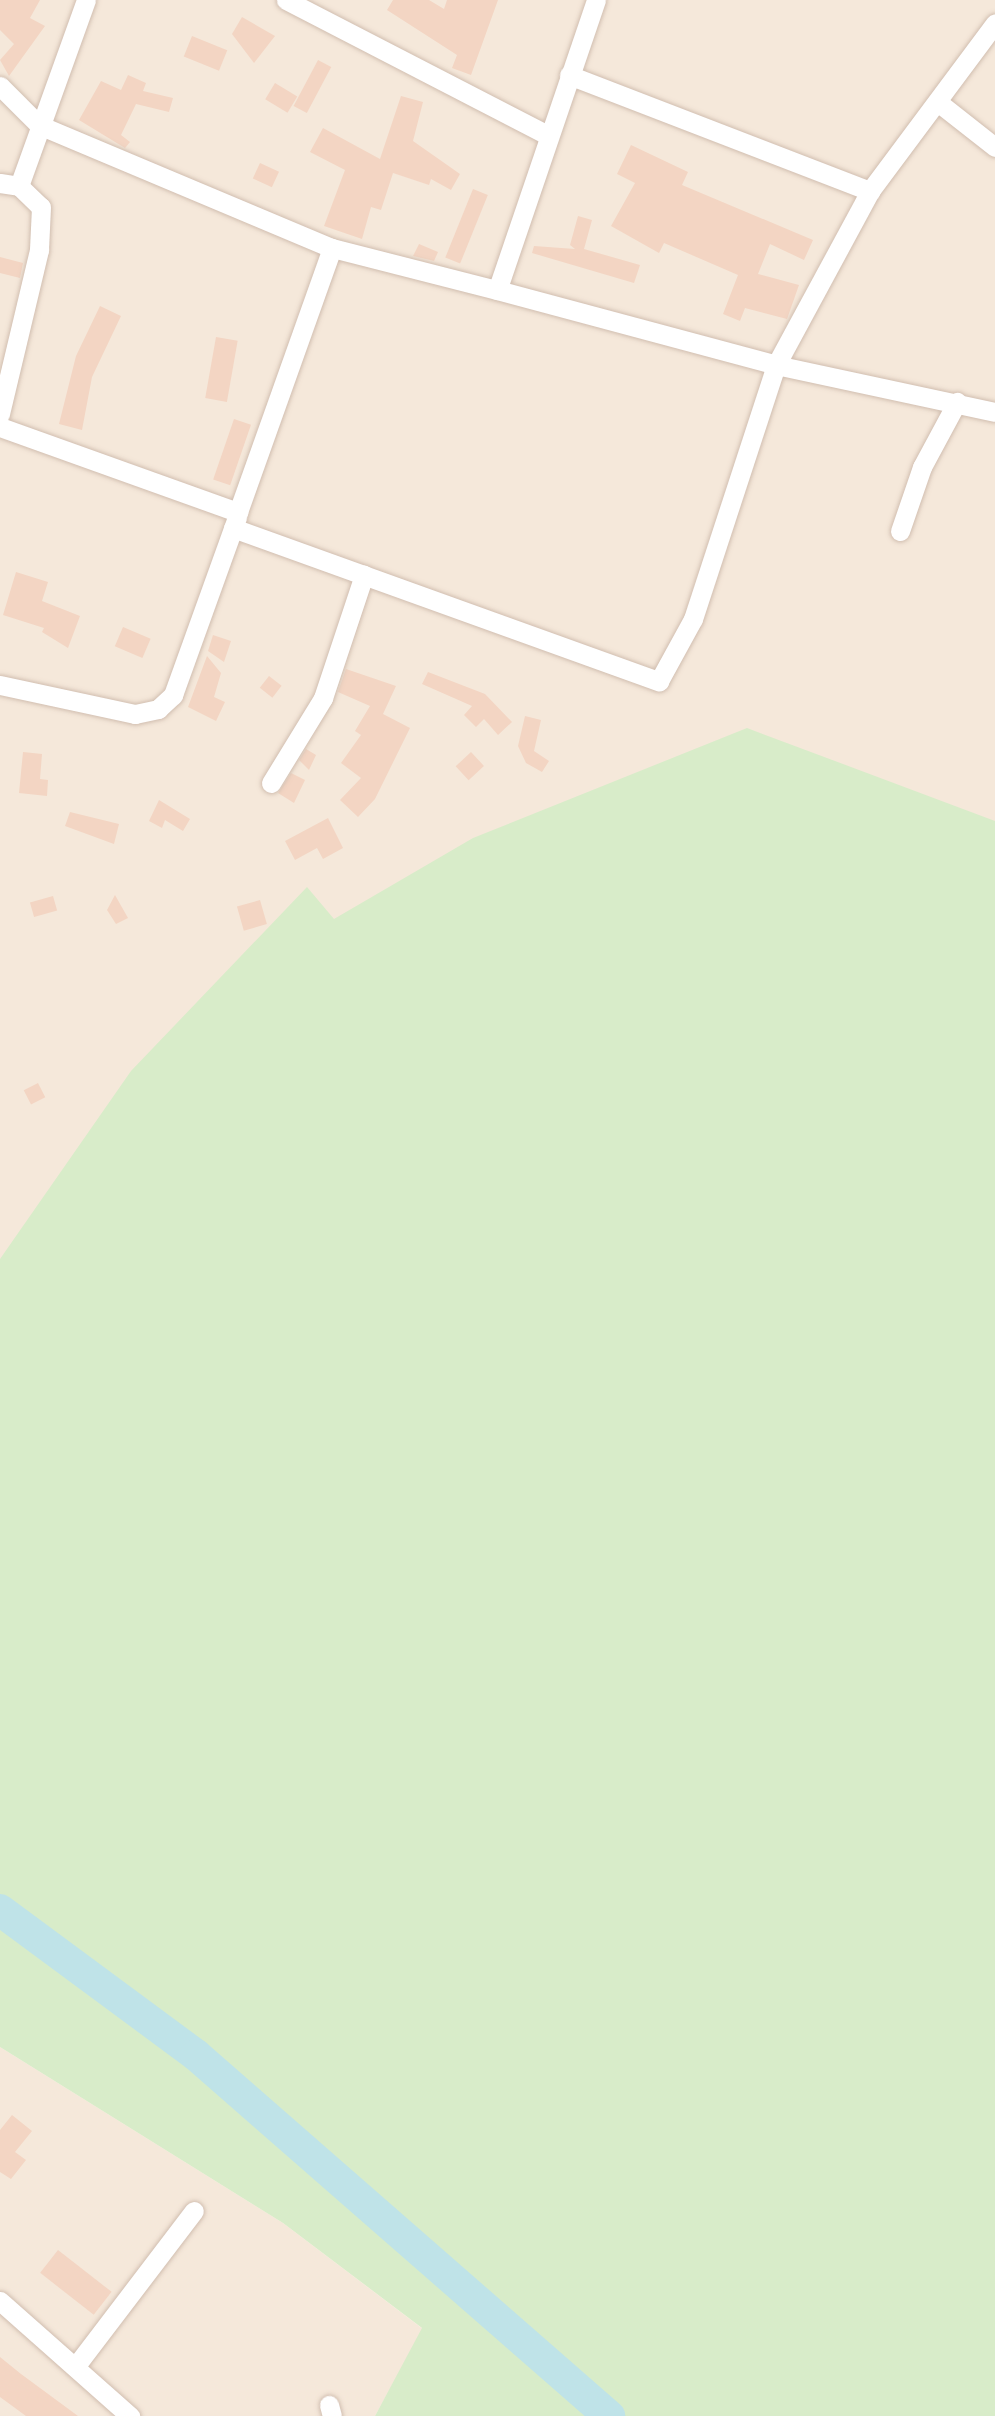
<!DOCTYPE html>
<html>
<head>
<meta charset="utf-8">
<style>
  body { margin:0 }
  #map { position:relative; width:995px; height:2416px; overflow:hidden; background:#fdf6ec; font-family:Roboto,sans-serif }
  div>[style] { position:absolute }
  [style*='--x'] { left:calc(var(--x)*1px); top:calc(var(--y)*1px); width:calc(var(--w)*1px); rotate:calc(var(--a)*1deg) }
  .residential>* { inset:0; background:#f5e8da }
  .green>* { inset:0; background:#d8ecc9 }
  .river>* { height:32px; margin:-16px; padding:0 16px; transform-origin:16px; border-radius:16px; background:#bfe3e8 }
  .building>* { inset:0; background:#f3d5c3; transform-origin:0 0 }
  .roads { filter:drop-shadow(0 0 2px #d1beb0) drop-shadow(0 0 2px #d1beb0) }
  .minor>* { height:19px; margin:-9.5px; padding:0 9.5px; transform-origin:9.5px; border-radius:9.5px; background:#fff }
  span { translate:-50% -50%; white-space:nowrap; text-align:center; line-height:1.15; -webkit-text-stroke:6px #fffaf3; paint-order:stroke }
</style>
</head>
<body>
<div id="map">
  <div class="residential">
    <div style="clip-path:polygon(0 0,995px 0,995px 2416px,0 1689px)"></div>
    <div style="clip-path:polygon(0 2047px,283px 2223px,423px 2329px,375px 2416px,0 2416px)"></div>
  </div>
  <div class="green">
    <div style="clip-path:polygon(747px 728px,995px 821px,995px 2416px,375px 2416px,422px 2328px,283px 2223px,0 2047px,0 1259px,131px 1071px,307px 887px,334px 919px,473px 838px)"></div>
  </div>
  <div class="river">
    <div style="--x:0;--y:1910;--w:244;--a:36.5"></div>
    <div style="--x:196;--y:2055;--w:549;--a:41.16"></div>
  </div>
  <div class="building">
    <div style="clip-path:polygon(0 0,40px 0,30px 18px,45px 26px,9px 76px,0 60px,14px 44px,0 30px)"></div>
    <div style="clip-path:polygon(393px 0,429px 0,444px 9px,447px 0,498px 0,471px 75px,452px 68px,457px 55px,387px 10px)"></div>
    <div style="clip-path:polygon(242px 17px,275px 36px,254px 63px,232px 34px)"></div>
    <div style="left:192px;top:36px;width:38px;height:22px;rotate:22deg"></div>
    <div style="left:318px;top:60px;width:15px;height:52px;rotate:28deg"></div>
    <div style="clip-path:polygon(128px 75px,146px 83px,143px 91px,173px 98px,169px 112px,136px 104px,121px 135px,130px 142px,125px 148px,79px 120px,101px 81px,121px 90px)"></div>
    <div style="left:275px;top:83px;width:26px;height:19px;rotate:31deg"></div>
    <div style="clip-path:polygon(401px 96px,423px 102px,413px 141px,460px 174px,451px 190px,431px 179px,429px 185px,393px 173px,381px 210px,371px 207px,362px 239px,324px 226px,345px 170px,310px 152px,323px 128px,380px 159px)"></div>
    <div style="clip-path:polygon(631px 145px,688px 172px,682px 185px,813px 240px,804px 260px,770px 244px,758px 274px,799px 285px,787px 319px,745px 308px,740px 321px,723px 314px,738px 275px,664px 243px,659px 253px,611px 226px,635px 183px,617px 174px)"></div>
    <div style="left:260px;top:163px;width:21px;height:17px;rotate:25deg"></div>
    <div style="left:473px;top:189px;width:16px;height:74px;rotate:22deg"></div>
    <div style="clip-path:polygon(578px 216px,592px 220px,584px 249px,640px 265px,634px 283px,532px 253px,534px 246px,575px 249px,570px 245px)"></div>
    <div style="clip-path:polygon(419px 244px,438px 252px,434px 261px,413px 256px)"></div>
    <div style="clip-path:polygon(0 257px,23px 263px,20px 278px,0 273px)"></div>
    <div style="clip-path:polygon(100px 306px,121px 316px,92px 377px,82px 430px,59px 424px,76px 356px)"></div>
    <div style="left:216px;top:337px;width:22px;height:62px;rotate:10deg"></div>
    <div style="left:234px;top:419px;width:18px;height:64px;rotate:19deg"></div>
    <div style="clip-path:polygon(16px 572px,48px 582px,42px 601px,80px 616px,68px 648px,42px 632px,44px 628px,3px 615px)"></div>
    <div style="left:123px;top:627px;width:30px;height:21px;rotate:23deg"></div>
    <div style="clip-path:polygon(213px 635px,231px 641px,224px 662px,208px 651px)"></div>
    <div style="clip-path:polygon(207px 656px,221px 673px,214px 697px,225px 702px,216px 721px,188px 707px)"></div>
    <div style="clip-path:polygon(346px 669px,396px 686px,383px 714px,410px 728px,375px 799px,358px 817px,340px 800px,361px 778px,341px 763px,361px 735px,355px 731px,370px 706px,338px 692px)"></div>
    <div style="clip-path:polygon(428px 672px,485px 694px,512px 722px,498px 735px,484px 719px,476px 727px,464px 715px,472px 706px,422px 684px)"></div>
    <div style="left:269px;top:676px;width:16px;height:15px;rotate:38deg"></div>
    <div style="clip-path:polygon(525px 716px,541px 720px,534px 751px,549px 761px,542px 772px,526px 763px,518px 746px)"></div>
    <div style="clip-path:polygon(306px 749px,316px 755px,309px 770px,299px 760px)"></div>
    <div style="clip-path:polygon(23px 752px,42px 754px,40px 779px,48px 780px,47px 796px,19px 793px)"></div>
    <div style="left:471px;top:752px;width:19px;height:21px;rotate:47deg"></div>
    <div style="clip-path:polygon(291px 773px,305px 780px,294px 803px,278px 793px)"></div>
    <div style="clip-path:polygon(159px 800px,190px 819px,183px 831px,165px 820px,162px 828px,149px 821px)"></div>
    <div style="clip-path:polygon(70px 812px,119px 824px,114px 844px,65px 826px)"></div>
    <div style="clip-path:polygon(328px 818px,343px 848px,323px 859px,317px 848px,295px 860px,285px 841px)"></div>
    <div style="clip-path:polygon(115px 895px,128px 918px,116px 924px,107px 910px)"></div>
    <div style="left:53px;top:896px;width:15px;height:24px;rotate:74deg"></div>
    <div style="left:260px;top:900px;width:25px;height:24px;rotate:74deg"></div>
    <div style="left:38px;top:1083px;width:16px;height:16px;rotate:63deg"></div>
    <div style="clip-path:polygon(12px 2115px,32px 2131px,15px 2152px,26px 2160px,11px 2179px,0 2172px,0 2130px)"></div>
    <div style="left:58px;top:2250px;width:68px;height:29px;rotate:38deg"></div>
    <div style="clip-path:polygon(0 2357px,21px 2374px,78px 2416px,26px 2416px,0 2397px)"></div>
  </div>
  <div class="roads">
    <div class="minor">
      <div style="--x:286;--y:0;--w:294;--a:27.3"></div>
      <div style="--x:596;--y:0;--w:306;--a:108.8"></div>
      <div style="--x:497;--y:290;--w:289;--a:15"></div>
      <div style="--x:776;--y:365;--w:224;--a:12.1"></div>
      <div style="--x:569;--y:75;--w:323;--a:21.1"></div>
      <div style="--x:870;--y:191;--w:209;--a:-53.3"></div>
      <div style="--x:0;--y:86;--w:55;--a:45"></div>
      <div style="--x:39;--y:125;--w:318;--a:22.8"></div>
      <div style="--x:332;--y:248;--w:170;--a:14.3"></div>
      <div style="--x:939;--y:103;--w:71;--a:38.2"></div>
      <div style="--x:0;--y:183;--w:19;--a:9"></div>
      <div style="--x:19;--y:186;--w:30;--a:44"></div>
      <div style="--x:41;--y:207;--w:43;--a:92.7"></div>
      <div style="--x:39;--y:250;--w:169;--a:103.4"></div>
      <div style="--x:19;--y:186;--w:198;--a:-70.2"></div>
      <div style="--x:0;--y:427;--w:253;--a:19.7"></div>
      <div style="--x:238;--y:512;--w:280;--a:-70.4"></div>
      <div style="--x:233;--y:528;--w:453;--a:19.8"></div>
      <div style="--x:659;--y:681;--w:71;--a:-61.3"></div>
      <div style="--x:693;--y:619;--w:267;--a:-71.9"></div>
      <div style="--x:776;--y:365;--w:198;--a:-61.6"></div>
      <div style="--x:900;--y:531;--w:68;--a:-71"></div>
      <div style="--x:922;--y:467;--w:74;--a:-61.7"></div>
      <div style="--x:0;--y:685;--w:138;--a:12.1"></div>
      <div style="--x:135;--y:714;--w:24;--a:-12"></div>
      <div style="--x:158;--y:709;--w:21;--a:-43"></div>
      <div style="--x:173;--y:695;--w:189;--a:-70.2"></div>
      <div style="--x:271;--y:783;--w:100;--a:-58.5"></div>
      <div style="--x:323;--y:698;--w:130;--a:-71.6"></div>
      <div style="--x:0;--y:2301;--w:174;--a:41.5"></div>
      <div style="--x:75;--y:2367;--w:196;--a:-52.7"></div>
      <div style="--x:329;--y:2405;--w:11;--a:75"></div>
    </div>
  </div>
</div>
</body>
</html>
